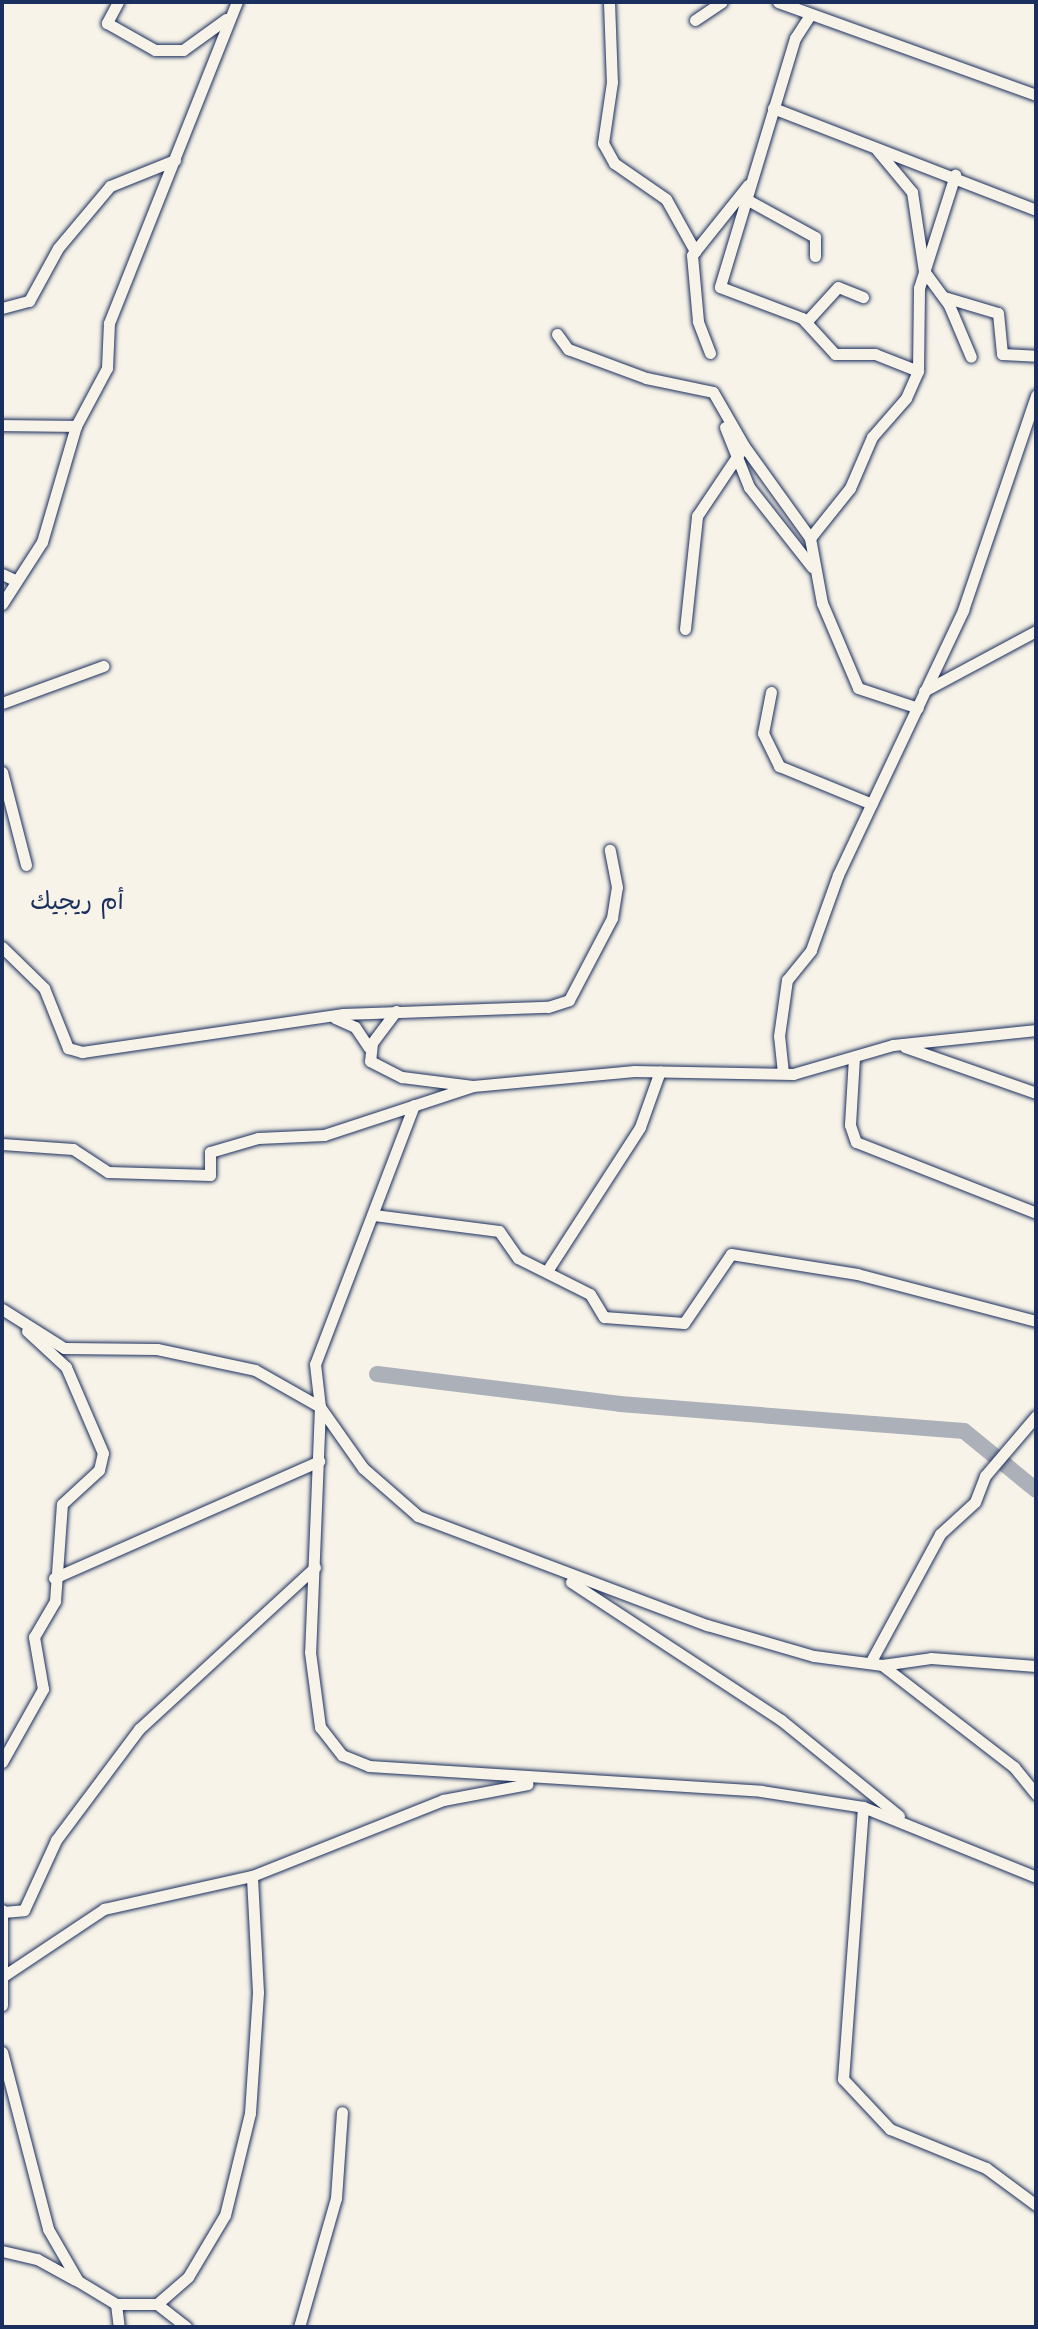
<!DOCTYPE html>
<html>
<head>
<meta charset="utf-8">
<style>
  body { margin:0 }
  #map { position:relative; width:1038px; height:2329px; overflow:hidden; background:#f7f3e8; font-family:"Shantell Sans","Playpen Sans Arabic",sans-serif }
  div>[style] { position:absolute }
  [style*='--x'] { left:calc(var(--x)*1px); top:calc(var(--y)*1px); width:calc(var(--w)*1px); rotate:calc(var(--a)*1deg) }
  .river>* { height:16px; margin:-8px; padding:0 8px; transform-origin:8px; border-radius:8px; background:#acb0b9 }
  .roads { filter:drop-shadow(0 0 2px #1b2f5e) drop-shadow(0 0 2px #1b2f5e) }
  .minor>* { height:11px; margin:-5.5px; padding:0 5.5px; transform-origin:5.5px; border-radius:5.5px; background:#f7f3e8 }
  span { translate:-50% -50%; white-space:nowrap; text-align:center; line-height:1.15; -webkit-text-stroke:7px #f7f3e8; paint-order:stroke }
  .neighbourhood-label { font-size:24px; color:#1b2f5e }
  .frame { position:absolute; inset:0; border:4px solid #1b2f5e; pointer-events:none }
</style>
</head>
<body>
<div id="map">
  <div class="river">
    <div style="--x:377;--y:1374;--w:245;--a:7"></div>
    <div style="--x:620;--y:1404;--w:345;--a:4.5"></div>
    <div style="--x:964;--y:1431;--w:93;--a:39.3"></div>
  </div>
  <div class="roads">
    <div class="minor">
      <div style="--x:118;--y:2;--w:24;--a:118"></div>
      <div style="--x:107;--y:23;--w:55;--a:29.4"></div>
      <div style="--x:155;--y:50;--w:28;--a:0"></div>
      <div style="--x:183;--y:50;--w:53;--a:-35.8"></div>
      <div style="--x:609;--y:2;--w:80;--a:87.9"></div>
      <div style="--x:612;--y:82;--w:62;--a:98.4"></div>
      <div style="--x:603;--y:143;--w:23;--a:61"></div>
      <div style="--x:614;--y:163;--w:63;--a:34.7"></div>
      <div style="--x:666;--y:199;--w:60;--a:60.9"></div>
      <div style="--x:778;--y:2;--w:274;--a:19.8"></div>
      <div style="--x:810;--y:15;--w:27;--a:123"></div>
      <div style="--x:795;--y:38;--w:260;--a:106.8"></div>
      <div style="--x:720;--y:287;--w:88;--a:20.7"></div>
      <div style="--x:802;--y:318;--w:49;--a:47.5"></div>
      <div style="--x:835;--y:354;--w:40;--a:0"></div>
      <div style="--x:875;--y:354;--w:46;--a:21.6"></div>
      <div style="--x:695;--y:20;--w:32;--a:-34"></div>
      <div style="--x:773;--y:108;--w:282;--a:21.2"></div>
      <div style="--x:877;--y:150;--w:55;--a:50.2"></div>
      <div style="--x:912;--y:192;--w:80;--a:81.4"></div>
      <div style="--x:924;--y:271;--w:42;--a:53.7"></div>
      <div style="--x:949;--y:305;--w:56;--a:67.1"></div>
      <div style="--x:746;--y:199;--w:79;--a:28.8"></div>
      <div style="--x:815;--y:237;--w:19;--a:90"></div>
      <div style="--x:944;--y:297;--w:56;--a:16.5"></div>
      <div style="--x:998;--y:313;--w:41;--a:84.4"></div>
      <div style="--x:1002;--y:354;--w:34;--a:3"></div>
      <div style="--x:2;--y:308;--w:28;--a:-15"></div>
      <div style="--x:29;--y:301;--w:60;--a:-61.3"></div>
      <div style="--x:58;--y:248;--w:81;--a:-50"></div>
      <div style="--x:110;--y:186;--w:70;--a:-21.8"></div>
      <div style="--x:806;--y:322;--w:47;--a:-47.6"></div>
      <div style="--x:838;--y:287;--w:27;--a:22"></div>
      <div style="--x:557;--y:334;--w:19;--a:54"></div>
      <div style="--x:568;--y:349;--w:83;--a:20.4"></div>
      <div style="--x:646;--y:378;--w:68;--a:11.8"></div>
      <div style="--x:713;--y:392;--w:62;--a:60.1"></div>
      <div style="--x:710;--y:353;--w:34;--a:-111"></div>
      <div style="--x:698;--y:321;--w:66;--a:-95.2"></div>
      <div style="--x:692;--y:255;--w:90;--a:-51.3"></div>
      <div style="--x:2;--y:425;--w:74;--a:0.8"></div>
      <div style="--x:725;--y:427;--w:65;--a:68.2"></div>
      <div style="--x:749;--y:487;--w:102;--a:51.8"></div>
      <div style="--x:810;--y:538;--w:64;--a:-51.3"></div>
      <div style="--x:850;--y:488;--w:56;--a:-66.7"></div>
      <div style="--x:872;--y:437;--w:52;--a:-48.9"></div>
      <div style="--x:906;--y:398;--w:30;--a:-66"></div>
      <div style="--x:918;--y:371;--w:83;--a:-89.3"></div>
      <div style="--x:919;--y:288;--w:119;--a:-72.3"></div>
      <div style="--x:2;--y:574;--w:14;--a:25"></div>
      <div style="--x:2;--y:604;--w:74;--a:-57.2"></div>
      <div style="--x:42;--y:542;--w:121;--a:-73.7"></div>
      <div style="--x:76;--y:426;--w:66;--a:-61.9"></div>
      <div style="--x:107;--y:368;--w:45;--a:-87.5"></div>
      <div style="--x:109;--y:323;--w:346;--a:-68.3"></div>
      <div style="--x:685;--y:629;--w:114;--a:-83.9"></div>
      <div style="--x:697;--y:516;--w:84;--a:-56.1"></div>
      <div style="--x:744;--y:446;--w:113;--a:54.3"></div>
      <div style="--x:810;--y:538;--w:66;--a:79.5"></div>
      <div style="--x:822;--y:603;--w:92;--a:67"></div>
      <div style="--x:858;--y:688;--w:63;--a:18.4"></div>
      <div style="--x:924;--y:691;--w:127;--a:-28.2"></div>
      <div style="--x:771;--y:692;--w:42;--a:101"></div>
      <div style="--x:763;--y:733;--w:37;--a:64"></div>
      <div style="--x:779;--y:766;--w:100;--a:22.2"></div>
      <div style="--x:2;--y:703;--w:108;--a:-20.1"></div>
      <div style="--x:2;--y:772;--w:96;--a:75.5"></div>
      <div style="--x:2;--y:947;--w:59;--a:44.3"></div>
      <div style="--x:44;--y:988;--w:65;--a:68.2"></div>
      <div style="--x:68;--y:1048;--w:15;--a:16"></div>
      <div style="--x:82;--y:1052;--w:264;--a:-8.3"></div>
      <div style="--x:343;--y:1014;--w:205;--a:-2"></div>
      <div style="--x:548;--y:1007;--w:22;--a:-18"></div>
      <div style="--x:569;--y:1000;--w:93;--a:-62.3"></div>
      <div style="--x:612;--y:918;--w:31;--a:-81"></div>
      <div style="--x:617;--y:887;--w:38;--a:-101"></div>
      <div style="--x:396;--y:1011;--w:40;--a:127"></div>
      <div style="--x:372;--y:1043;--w:18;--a:96"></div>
      <div style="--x:370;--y:1061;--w:36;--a:27"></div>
      <div style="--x:402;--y:1077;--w:71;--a:7.3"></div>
      <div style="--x:335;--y:1018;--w:22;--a:24"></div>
      <div style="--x:355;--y:1027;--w:25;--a:56"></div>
      <div style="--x:905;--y:1047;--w:139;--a:19.3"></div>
      <div style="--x:854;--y:1057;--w:68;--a:93.4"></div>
      <div style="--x:850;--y:1125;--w:18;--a:71"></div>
      <div style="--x:856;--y:1142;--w:193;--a:21.5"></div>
      <div style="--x:783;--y:1073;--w:37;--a:-96"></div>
      <div style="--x:779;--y:1036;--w:57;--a:-81.9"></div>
      <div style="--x:787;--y:980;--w:38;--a:-51"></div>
      <div style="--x:811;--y:950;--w:80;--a:-70.2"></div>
      <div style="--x:838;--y:875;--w:293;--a:-64.7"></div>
      <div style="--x:963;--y:610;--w:227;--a:-71.2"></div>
      <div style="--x:414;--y:1105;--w:277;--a:110.9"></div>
      <div style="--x:315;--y:1364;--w:43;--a:83.4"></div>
      <div style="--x:320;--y:1407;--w:245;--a:92.3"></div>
      <div style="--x:310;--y:1652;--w:76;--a:82.4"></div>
      <div style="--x:320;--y:1727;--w:36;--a:52"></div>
      <div style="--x:342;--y:1755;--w:29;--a:22"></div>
      <div style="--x:369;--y:1766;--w:393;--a:3.6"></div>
      <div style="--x:761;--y:1791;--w:103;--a:8.9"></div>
      <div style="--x:863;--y:1807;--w:187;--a:22"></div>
      <div style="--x:2;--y:1144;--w:71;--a:4"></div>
      <div style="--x:73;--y:1149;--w:42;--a:33.3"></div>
      <div style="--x:108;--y:1172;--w:102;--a:1.7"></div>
      <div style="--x:210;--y:1175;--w:23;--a:-90"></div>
      <div style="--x:210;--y:1152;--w:50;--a:-16.3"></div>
      <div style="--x:258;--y:1138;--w:66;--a:-2.6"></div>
      <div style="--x:324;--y:1135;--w:157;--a:-18.2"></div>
      <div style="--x:473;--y:1086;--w:162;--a:-5.3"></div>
      <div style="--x:634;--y:1071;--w:159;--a:1.1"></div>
      <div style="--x:793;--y:1074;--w:104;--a:-16.2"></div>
      <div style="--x:893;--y:1045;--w:144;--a:-6"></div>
      <div style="--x:374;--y:1215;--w:126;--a:7.3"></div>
      <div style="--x:499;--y:1231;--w:33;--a:55"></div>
      <div style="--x:518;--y:1258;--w:80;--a:26.6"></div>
      <div style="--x:590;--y:1294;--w:27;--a:59"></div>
      <div style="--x:604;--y:1317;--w:80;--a:4.3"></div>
      <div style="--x:684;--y:1323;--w:83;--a:-55.7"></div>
      <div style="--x:731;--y:1254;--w:128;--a:9"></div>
      <div style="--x:857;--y:1274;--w:185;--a:14.7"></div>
      <div style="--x:547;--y:1271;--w:171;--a:-57.1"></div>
      <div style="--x:640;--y:1127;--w:59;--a:-70.3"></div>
      <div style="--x:2;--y:1309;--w:73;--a:32.2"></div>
      <div style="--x:64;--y:1348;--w:93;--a:0.6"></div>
      <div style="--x:157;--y:1349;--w:100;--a:12.1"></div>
      <div style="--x:255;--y:1370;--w:75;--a:29.6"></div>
      <div style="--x:320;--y:1407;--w:75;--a:54.8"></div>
      <div style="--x:363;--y:1468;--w:73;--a:41.1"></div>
      <div style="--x:418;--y:1516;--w:309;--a:20.7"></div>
      <div style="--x:707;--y:1625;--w:111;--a:16.2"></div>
      <div style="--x:814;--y:1656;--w:69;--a:7.5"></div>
      <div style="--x:882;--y:1665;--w:49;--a:-8.1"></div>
      <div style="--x:931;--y:1658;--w:105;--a:4.4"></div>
      <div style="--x:54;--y:1578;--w:290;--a:-23.8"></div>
      <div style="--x:571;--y:1582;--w:251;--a:33.3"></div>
      <div style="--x:781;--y:1720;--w:152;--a:39.1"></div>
      <div style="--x:870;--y:1663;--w:147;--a:-61.5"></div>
      <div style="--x:940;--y:1534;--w:47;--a:-42.4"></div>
      <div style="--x:975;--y:1502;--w:28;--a:-69"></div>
      <div style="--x:985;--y:1476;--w:79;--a:-49.6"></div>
      <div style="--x:882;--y:1665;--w:167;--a:37.7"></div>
      <div style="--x:1014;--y:1767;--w:35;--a:51"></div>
      <div style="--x:2;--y:1762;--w:84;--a:-60.7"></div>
      <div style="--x:43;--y:1689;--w:53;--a:-99.8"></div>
      <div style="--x:34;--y:1637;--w:42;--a:-59.7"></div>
      <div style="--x:55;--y:1601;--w:97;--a:-85.9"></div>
      <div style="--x:62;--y:1504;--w:50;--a:-42.6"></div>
      <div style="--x:99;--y:1470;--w:17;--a:-77"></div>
      <div style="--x:103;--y:1453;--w:94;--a:-113.3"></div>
      <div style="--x:66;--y:1367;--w:53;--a:-137.3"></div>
      <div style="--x:863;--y:1807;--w:273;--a:94.2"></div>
      <div style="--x:843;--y:2079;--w:69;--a:46.8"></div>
      <div style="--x:890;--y:2129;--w:104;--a:22.1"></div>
      <div style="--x:986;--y:2168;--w:62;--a:36.5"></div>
      <div style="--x:2;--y:1910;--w:95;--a:90"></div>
      <div style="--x:3;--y:1912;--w:21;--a:-5"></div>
      <div style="--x:24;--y:1910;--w:77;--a:-65.4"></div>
      <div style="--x:56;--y:1840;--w:139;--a:-53.2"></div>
      <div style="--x:139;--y:1729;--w:239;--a:-42.6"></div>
      <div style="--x:2;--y:1977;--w:123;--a:-33.7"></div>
      <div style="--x:104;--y:1909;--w:152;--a:-12.6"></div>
      <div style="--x:252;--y:1876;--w:206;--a:-21.7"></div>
      <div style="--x:443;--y:1800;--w:86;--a:-10.7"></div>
      <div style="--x:2;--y:2052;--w:183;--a:75.4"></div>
      <div style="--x:48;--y:2229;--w:60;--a:60"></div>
      <div style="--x:78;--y:2281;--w:44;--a:31.2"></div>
      <div style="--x:116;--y:2304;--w:41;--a:0"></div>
      <div style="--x:157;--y:2304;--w:41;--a:-41.1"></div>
      <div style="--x:188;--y:2277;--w:72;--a:-59.2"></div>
      <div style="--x:225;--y:2215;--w:105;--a:-76.2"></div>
      <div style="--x:250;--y:2113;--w:121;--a:-86.2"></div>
      <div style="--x:258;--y:1992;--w:116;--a:-93"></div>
      <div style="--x:2;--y:2251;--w:36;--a:13"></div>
      <div style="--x:37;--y:2259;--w:43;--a:28.9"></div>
      <div style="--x:116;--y:2304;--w:23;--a:83"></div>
      <div style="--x:157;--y:2304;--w:37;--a:38"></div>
      <div style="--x:299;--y:2327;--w:134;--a:-74"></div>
      <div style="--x:336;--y:2198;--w:86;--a:-86"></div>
    </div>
  </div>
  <div class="neighbourhood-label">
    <span style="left:77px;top:902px">أم ريجيك</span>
  </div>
  <div class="frame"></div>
</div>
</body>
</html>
